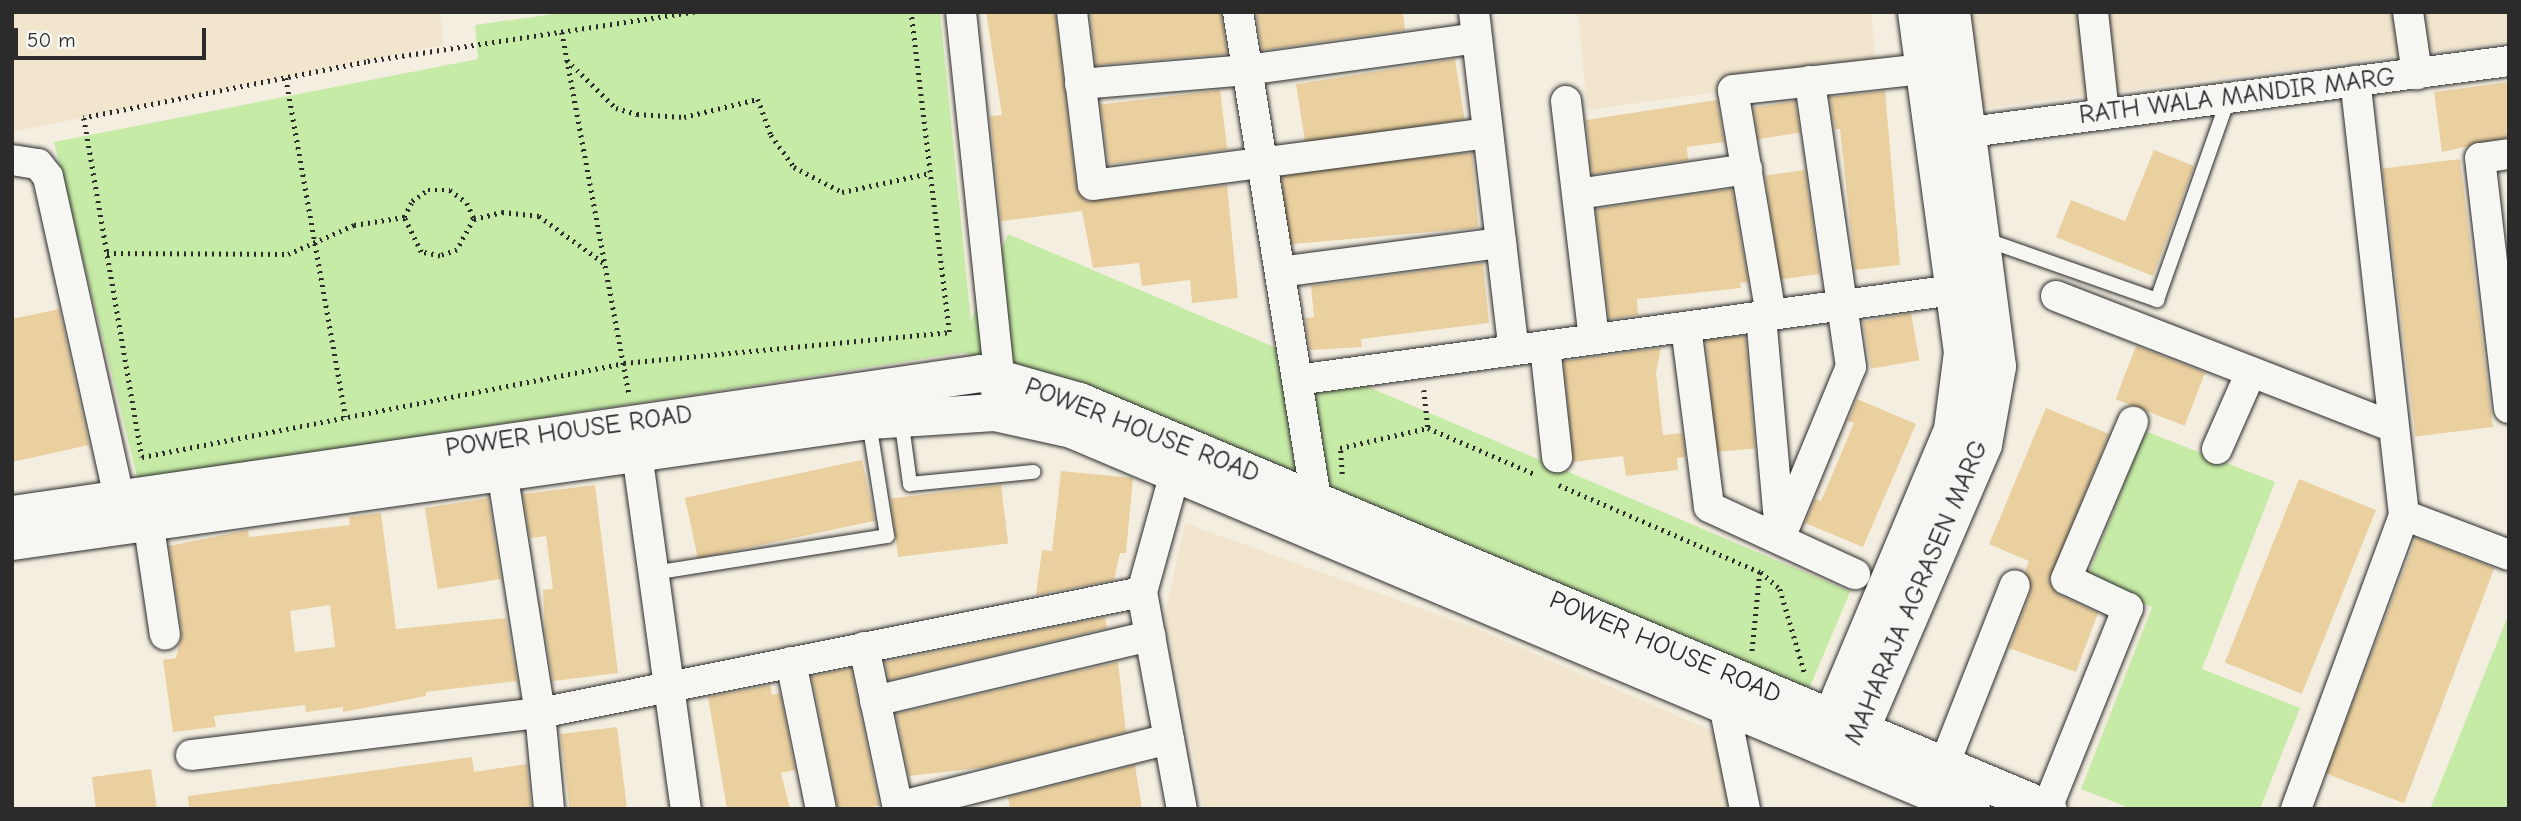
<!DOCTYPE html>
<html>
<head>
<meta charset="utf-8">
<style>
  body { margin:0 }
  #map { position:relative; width:2521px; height:821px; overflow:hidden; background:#f4eee1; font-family:"Comic Neue",sans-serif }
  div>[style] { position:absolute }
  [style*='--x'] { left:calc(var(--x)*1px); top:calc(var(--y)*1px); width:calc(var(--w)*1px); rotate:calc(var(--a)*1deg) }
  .built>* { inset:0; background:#f1e5cd }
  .green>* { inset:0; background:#c6eba6; transform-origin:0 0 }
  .building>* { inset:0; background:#ead09f; transform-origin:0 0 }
  .path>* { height:4.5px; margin-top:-2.25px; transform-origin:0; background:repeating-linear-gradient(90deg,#2b2b2b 0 2px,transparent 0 7px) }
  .roads { filter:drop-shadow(0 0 2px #2b2b2b) drop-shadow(0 0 2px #2b2b2b) }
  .service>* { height:14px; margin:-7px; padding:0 7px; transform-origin:7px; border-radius:7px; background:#f6f6f2 }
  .minor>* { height:30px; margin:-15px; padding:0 15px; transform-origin:15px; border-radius:15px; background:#f6f6f2 }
  .tertiary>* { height:37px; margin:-18.5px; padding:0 18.5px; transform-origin:18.5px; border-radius:18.5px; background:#f6f6f2 }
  span { translate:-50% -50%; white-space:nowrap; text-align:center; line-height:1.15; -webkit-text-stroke:6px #f6f6f2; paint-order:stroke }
  .street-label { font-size:26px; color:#2b2b2b }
  .frame { position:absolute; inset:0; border:14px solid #2b2b2b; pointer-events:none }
  .scale { position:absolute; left:14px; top:28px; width:192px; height:32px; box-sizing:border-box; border:4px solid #2b2b2b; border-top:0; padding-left:9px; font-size:21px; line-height:24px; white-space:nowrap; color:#2b2b2b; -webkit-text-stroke:5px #f6f6f2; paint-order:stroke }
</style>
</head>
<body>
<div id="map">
  <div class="built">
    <div style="clip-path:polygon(12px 12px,440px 12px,444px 45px,12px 132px)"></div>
    <div style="clip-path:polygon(1578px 12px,1871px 12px,1878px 81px,1733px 90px,1587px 110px)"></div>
    <div style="clip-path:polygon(1971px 12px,2509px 12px,2509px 42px,1983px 108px)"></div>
    <div style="clip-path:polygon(1185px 523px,1475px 628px,1729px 738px,1743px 809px,1204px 809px,1165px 614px)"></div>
  </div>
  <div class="green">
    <div style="clip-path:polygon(568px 12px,940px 12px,974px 351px,138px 480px,54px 142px,478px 59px,475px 25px)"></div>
    <div style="left:1008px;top:234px;width:915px;height:126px;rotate:23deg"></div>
    <div style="clip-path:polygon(2145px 431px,2275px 482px,2202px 669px,2300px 708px,2260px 809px,2132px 809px,2081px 789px,2152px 607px,2086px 581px)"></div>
    <div style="clip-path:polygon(2509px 613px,2509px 809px,2430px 809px)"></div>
  </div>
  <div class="building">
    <div style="clip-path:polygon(986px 12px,1055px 12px,1076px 187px,1086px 201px,1227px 185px,1238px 298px,1192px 303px,1190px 280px,1142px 286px,1139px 263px,1093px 268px,1082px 211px,1001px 221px,990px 116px,1002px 115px)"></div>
    <div style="clip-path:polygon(1090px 12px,1221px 12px,1227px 54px,1096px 65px)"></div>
    <div style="clip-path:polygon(1256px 12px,1403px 12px,1405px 30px,1262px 50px)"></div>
    <div style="left:1455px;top:59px;width:61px;height:161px;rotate:81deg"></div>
    <div style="clip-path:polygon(2509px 82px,2509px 137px,2442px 152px,2434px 92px)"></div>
    <div style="left:1220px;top:90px;width:60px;height:120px;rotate:83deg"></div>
    <div style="clip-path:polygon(1885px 91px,1900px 265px,1855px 270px,1840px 129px,1835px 129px,1830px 97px)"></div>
    <div style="clip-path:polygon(1717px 100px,1724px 142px,1687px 147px,1688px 160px,1592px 174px,1586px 120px)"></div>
    <div style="left:1795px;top:101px;width:32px;height:42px;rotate:81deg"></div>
    <div style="clip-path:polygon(2154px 150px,2194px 166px,2153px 276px,2056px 237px,2071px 200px,2125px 221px)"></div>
    <div style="left:1472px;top:153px;width:75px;height:192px;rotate:85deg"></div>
    <div style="left:2460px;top:159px;width:270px;height:78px;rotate:83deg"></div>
    <div style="left:1805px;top:170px;width:105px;height:40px;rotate:82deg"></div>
    <div style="clip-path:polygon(1732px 189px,1748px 282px,1740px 283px,1741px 288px,1637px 299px,1638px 315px,1609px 319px,1596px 209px)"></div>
    <div style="clip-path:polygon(1483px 263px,1489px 323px,1361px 339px,1362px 347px,1310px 350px,1305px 318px,1314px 317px,1311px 286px)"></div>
    <div style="clip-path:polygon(59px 309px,89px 445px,12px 462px,12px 319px)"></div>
    <div style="left:1911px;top:313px;width:48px;height:49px;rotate:80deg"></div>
    <div style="left:1745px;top:336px;width:113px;height:39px;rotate:85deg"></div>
    <div style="left:2136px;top:346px;width:74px;height:57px;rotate:21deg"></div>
    <div style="clip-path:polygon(1661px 348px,1656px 373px,1663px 435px,1682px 433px,1685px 457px,1677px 458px,1678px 470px,1626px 476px,1623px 456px,1573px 462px,1564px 361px)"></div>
    <div style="clip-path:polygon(1857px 399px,1916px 424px,1863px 547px,1805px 523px,1815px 499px,1821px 501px,1854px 423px,1848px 421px)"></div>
    <div style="clip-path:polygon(2046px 408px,2109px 434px,2049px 580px,2058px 594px,2098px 613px,2076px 672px,2009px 648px,2031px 591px,2025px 571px,2029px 561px,1989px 544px)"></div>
    <div style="left:862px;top:460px;width:62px;height:181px;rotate:78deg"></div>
    <div style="clip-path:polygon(1061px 471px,1133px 478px,1126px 553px,1120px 553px,1114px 580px,1036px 595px,1042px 550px,1052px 551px)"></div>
    <div style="left:2299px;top:479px;width:83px;height:198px;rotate:22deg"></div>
    <div style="clip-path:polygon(595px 485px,618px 673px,553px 681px,545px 633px,543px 590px,553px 589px,546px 536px,530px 538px,523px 494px)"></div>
    <div style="left:1001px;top:485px;width:59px;height:111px;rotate:83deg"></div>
    <div style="left:488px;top:498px;width:82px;height:64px;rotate:81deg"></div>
    <div style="clip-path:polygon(evenodd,381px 513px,396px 629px,506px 618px,517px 681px,426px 692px,426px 696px,343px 712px,343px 707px,306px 712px,305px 705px,214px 716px,216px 727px,173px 732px,163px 660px,176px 658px,182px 632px,169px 546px,248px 530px,249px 537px,350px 525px,349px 517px,381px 513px,330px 605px,335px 647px,295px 652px,290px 611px,330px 605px)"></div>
    <div style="left:2416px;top:538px;width:84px;height:252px;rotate:21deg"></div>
    <div style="clip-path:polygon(1105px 617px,1107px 628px,889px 680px,885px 662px)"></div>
    <div style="clip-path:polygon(1118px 662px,1126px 732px,987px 767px,909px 776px,896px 714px)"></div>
    <div style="clip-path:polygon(851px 668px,879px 805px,865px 809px,838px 809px,812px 676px)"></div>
    <div style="clip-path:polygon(770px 685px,772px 695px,780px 693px,795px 770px,781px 773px,790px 809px,727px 809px,708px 697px)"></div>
    <div style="left:617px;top:727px;width:83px;height:57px;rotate:83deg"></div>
    <div style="clip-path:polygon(472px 757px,474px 772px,527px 764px,531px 809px,189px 809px,188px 796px)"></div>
    <div style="clip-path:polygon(1135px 765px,1142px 809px,1010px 809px,1008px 797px)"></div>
    <div style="clip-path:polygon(151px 769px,157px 809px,96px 809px,92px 777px)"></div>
  </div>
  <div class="path">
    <div style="--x:695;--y:12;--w:333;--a:171.4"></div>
    <div style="--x:366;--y:62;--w:288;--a:168.8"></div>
    <div style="--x:84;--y:118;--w:344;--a:80.3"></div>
    <div style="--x:142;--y:457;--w:491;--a:-11"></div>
    <div style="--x:624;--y:363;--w:326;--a:-5.4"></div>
    <div style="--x:949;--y:332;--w:322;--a:-96.8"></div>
    <div style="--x:562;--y:32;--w:369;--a:79.5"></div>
    <div style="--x:567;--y:60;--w:69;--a:44.4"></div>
    <div style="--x:616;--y:108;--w:22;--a:16"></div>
    <div style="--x:637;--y:114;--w:47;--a:3.7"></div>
    <div style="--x:684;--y:117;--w:76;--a:-13.7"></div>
    <div style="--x:758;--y:99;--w:38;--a:70"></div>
    <div style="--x:771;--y:135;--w:39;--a:54"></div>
    <div style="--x:794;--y:167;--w:54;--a:27.5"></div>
    <div style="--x:842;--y:192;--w:90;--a:-12.2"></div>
    <div style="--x:286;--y:78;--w:344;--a:80"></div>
    <div style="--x:474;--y:219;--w:29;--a:-14"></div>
    <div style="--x:502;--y:212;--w:37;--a:6"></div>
    <div style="--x:539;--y:216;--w:80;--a:35.9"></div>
    <div style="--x:107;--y:253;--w:181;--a:0.3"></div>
    <div style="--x:288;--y:254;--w:72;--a:-23.7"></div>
    <div style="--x:354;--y:225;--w:51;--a:-9.1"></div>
    <div style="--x:404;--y:217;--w:18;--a:-63"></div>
    <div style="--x:412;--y:201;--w:19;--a:-35"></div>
    <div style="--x:428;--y:190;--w:22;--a:0"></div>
    <div style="--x:450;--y:190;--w:21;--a:37"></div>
    <div style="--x:467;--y:203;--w:17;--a:66"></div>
    <div style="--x:474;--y:219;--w:35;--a:119"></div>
    <div style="--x:457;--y:250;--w:18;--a:161"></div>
    <div style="--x:440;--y:256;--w:19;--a:-168"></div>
    <div style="--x:421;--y:252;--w:39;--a:-116"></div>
    <div style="--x:1424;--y:390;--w:38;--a:84"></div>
    <div style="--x:1342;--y:474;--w:26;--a:-94"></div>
    <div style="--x:1340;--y:448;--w:90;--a:-12.8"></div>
    <div style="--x:1428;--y:428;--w:116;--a:23.3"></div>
    <div style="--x:1559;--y:485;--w:219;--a:23.4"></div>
    <div style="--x:1760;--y:572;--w:82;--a:95.6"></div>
    <div style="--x:1761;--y:572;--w:25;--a:42"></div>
    <div style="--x:1780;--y:589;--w:89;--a:73.6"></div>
  </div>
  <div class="roads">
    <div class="service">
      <div style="--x:1981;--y:238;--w:187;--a:19.4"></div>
      <div style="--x:2157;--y:300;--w:215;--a:-70.5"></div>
      <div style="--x:901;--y:418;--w:67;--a:82.2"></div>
      <div style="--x:910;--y:484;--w:124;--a:-5.6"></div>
      <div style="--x:653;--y:573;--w:237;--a:-9"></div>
      <div style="--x:887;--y:536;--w:115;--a:-99"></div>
    </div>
    <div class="minor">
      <div style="--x:961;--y:12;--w:366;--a:84"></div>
      <div style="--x:999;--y:376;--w:22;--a:98"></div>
      <div style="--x:1072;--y:12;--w:174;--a:83.1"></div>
      <div style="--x:1093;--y:185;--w:398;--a:-7.5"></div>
      <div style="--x:1238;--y:12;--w:495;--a:80.9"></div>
      <div style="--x:1474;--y:12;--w:340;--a:83.3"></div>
      <div style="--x:2093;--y:12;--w:103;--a:83.8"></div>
      <div style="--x:2408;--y:12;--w:63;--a:81.7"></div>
      <div style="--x:1080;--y:84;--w:168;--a:-4.8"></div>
      <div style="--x:1247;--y:70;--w:232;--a:-7.9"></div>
      <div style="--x:1566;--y:101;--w:240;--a:83.3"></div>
      <div style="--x:1947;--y:135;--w:567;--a:-7.5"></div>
      <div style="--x:2509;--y:154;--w:29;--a:172"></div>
      <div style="--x:2480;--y:158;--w:252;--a:83.4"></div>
      <div style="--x:12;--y:160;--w:26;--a:9"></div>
      <div style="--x:38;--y:164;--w:16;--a:52"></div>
      <div style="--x:48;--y:177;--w:352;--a:77.5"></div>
      <div style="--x:1578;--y:194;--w:171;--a:-8.4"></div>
      <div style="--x:1280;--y:272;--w:223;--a:-7.5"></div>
      <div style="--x:2056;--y:296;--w:362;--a:21.2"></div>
      <div style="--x:1771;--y:315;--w:228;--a:-99.6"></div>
      <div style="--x:1733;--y:90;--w:191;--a:-6.3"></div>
      <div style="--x:1761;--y:316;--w:219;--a:85"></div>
      <div style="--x:1686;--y:327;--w:181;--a:82.7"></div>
      <div style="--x:1709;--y:507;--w:161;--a:24.7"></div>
      <div style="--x:1545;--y:346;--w:112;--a:83.8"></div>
      <div style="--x:1297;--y:380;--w:662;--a:-7.81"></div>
      <div style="--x:634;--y:431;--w:382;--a:82.2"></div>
      <div style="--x:2217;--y:449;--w:84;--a:-66.2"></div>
      <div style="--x:502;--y:471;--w:245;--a:81.1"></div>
      <div style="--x:540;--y:713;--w:96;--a:84.6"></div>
      <div style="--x:1175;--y:473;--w:123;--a:105.5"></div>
      <div style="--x:1142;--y:592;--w:221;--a:79.6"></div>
      <div style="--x:145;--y:500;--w:136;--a:81.6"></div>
      <div style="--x:2404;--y:515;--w:112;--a:20.9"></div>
      <div style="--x:1780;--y:538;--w:185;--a:-67.5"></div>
      <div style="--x:1851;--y:367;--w:289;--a:-98.2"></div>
      <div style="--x:864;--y:647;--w:166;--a:78.1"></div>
      <div style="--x:791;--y:662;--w:150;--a:78.5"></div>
      <div style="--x:1728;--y:686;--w:19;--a:102"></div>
      <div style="--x:1724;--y:705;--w:106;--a:78.6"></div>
      <div style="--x:875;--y:701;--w:283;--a:-13.3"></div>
      <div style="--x:191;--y:755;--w:352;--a:-6.9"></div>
      <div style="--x:540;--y:713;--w:614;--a:-11.36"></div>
      <div style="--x:1944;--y:765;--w:193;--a:-68.5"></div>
      <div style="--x:898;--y:807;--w:279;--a:-14.1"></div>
      <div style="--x:2047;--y:808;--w:216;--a:-68"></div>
      <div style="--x:2128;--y:608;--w:68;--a:-154.9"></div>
      <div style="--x:2066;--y:579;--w:171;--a:-66.9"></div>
      <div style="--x:2296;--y:809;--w:313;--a:-69.8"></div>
      <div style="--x:2404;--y:515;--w:437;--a:-96.4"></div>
    </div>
    <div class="tertiary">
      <div style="--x:12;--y:514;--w:979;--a:-8.28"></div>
      <div style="--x:981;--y:373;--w:102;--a:15.9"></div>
      <div style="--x:1079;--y:401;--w:1051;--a:22.83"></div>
      <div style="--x:12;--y:541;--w:865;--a:-8.04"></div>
      <div style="--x:869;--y:420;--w:125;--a:-3.7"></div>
      <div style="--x:994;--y:412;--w:79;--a:12.4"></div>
      <div style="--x:1071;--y:429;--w:977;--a:22.89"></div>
      <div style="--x:1821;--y:741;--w:338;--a:-67.2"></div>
      <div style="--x:1952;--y:429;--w:78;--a:-82.6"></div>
      <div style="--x:1962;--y:352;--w:343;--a:-97.7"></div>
      <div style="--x:1850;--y:753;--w:336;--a:-66.7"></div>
      <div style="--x:1983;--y:444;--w:79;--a:-79.8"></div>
      <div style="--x:1997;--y:366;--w:357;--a:-97.4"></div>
    </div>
  </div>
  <div class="street-label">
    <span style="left:2237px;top:97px;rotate:-7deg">RATH WALA MANDIR MARG</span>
    <span style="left:1142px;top:431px;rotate:21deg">POWER HOUSE ROAD</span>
    <span style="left:569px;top:432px;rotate:-8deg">POWER HOUSE ROAD</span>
    <span style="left:1917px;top:593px;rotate:-67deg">MAHARAJA AGRASEN MARG</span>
    <span style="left:1665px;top:648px;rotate:23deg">POWER HOUSE ROAD</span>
  </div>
  <div class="frame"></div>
  <div class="scale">50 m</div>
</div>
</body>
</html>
